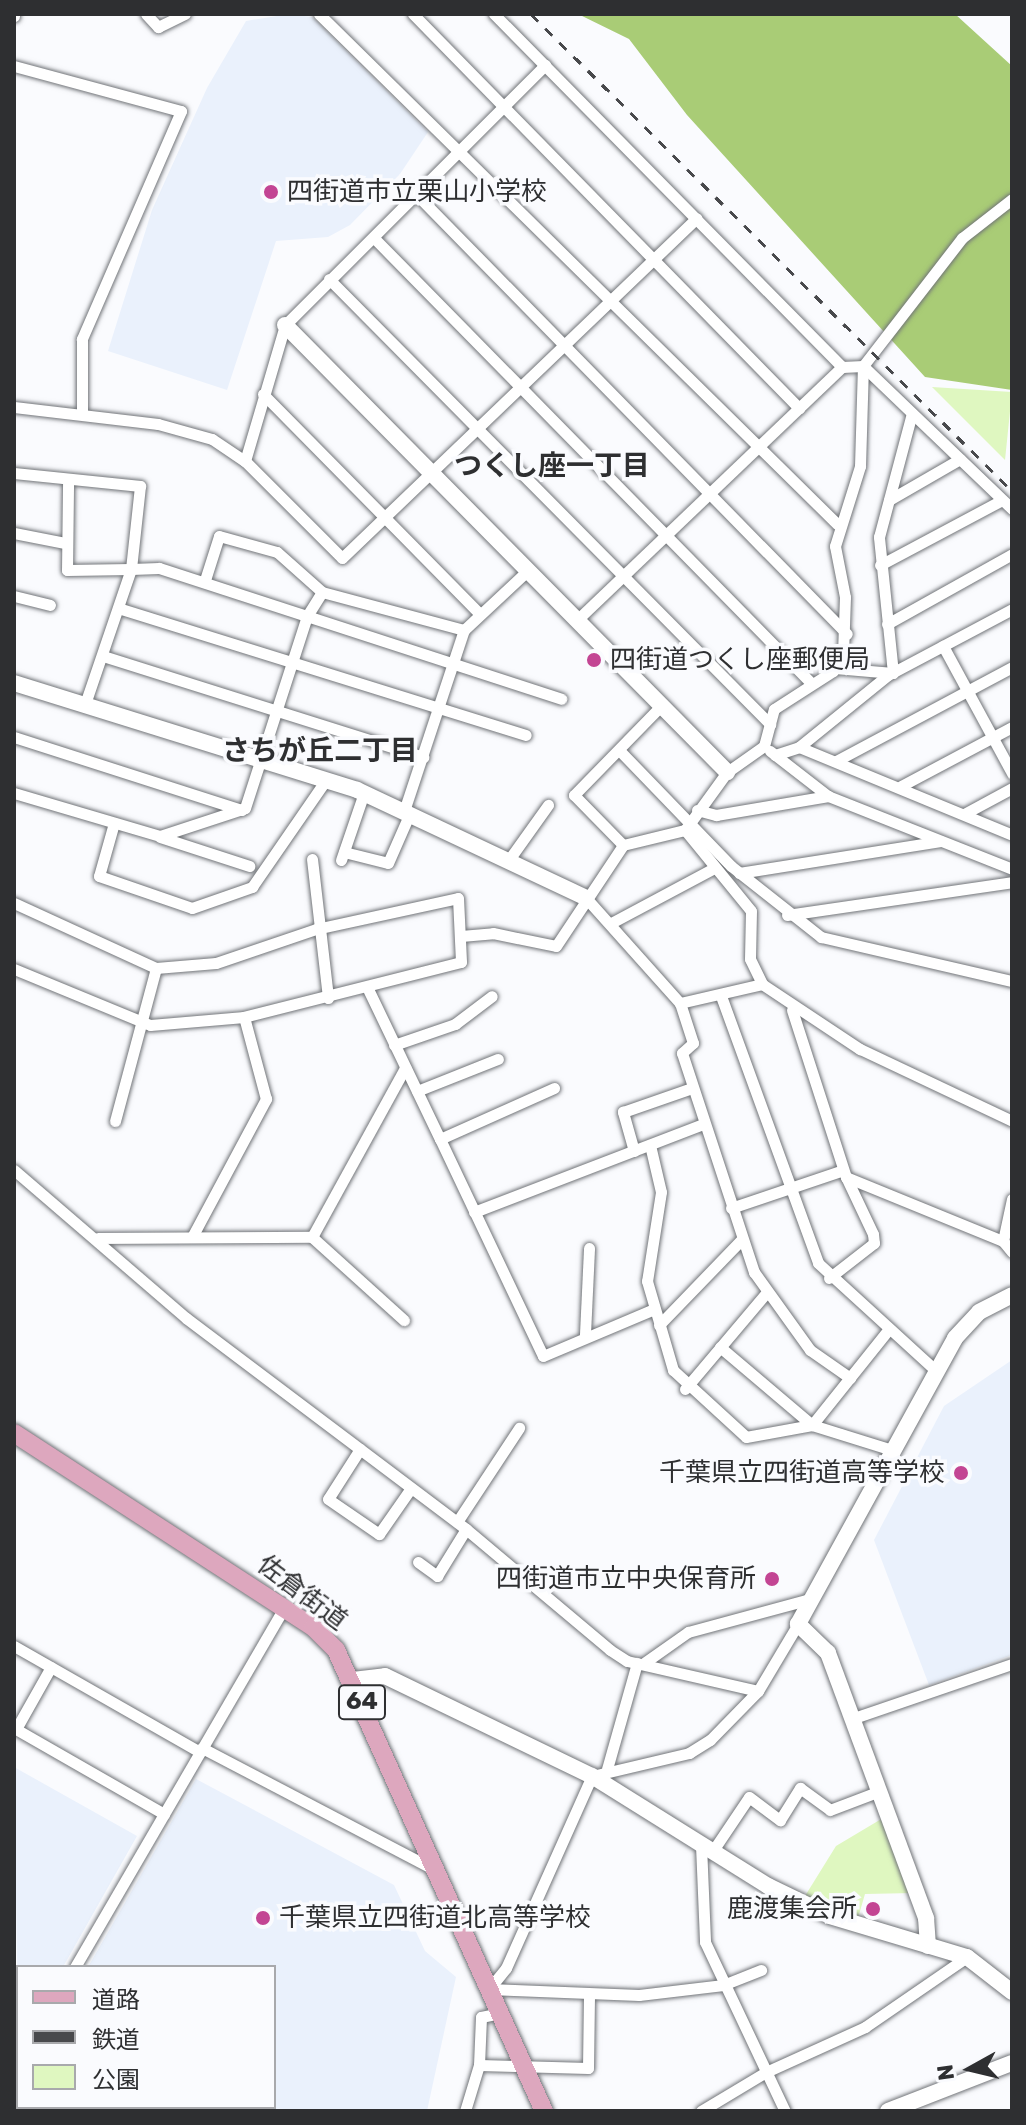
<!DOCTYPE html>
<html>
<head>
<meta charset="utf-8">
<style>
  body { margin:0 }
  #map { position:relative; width:1026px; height:2125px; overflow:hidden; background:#fafbfe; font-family:Rubik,"Noto Sans JP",sans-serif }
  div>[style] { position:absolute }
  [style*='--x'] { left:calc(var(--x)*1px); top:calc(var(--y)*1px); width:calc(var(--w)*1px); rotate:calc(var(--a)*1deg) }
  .built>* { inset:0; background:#eaf1fc }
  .green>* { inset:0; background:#dff7c0 }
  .forest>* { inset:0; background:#a9cc76 }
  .roads { filter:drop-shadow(0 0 2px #717478) drop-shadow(0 0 2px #717478) }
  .street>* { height:11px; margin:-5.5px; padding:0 5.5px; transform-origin:5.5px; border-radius:5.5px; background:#fff }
  .secondary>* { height:16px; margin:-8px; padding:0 8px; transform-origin:8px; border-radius:8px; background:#fff }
  .primary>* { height:18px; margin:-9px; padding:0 9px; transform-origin:9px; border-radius:9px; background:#dda7be }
  .rail>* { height:3px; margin-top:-1.5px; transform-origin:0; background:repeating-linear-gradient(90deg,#48494c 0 10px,transparent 0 20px) }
  .dots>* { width:22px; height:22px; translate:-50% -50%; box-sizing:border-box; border:4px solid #fafbfe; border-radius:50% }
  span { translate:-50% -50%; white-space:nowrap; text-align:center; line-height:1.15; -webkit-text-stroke:7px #fafbfe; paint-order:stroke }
  .shield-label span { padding:2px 6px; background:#fafbfe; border:2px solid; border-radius:6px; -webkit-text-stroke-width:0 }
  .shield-label { font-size:24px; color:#2e2f31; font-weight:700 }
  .poi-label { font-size:26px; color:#2e2f31 }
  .left { translate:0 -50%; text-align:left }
  .right { translate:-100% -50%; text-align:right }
  .street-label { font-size:26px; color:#2e2f31 }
  .neighbourhood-label { font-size:28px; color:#2e2f31; font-weight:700 }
  .frame { position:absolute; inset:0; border:16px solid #2e2f31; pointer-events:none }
  .legend { position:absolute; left:16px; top:1965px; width:260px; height:144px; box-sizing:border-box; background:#fafbfe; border:2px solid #a8a9ac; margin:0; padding:10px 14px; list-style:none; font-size:24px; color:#2e2f31 }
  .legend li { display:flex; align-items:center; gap:16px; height:40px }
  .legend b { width:40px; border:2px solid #a8a9ac }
  .north { position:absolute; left:930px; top:2029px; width:80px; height:80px; -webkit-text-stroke:6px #fafbfe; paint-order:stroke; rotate:262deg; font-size:22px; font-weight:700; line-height:32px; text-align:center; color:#2e2f31 }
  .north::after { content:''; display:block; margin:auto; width:28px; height:36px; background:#2e2f31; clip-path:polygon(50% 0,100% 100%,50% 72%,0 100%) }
</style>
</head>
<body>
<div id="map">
  <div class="built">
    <div style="clip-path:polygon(289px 14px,312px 17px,428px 132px,400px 174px,350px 225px,328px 237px,276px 241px,227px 390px,108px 351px,152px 210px,207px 88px,246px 21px)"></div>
    <div style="clip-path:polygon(1012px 1360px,1012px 1655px,929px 1685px,874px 1540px,944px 1406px)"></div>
    <div style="clip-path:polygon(14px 1767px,137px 1836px,63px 1967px,18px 1967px,18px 2030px)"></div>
    <div style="clip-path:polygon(196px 1779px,394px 1885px,425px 1951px,456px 1977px,427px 2111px,154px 2107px,274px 2107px,274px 1967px,88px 1967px)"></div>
  </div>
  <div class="green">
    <div style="clip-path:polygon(932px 387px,1012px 392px,1005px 460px)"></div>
    <div style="clip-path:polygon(883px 1818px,914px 1893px,865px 1894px,858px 1918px,805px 1896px,836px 1846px)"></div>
  </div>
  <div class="forest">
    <div style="clip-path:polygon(578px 14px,955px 14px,1012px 66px,1012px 390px,925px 377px,687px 115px,629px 39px)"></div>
  </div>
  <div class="roads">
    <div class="street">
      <div style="--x:146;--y:14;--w:18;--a:47"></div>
      <div style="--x:158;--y:27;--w:30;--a:-26"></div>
      <div style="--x:319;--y:14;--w:727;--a:44.55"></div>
      <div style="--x:413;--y:14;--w:552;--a:45.59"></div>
      <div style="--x:494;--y:14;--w:496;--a:45.4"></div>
      <div style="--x:842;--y:367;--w:21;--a:-3"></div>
      <div style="--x:863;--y:366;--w:162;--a:-52.3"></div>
      <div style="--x:962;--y:238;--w:63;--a:-38"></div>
      <div style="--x:14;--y:16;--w:2;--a:-90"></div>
      <div style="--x:14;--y:66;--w:173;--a:15.1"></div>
      <div style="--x:181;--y:111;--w:249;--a:113.5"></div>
      <div style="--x:82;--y:339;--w:75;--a:90"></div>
      <div style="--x:415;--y:193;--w:617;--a:45.59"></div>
      <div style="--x:374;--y:238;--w:624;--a:45.52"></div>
      <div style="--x:329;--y:279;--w:627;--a:45.26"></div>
      <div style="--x:863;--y:366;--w:207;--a:43.8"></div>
      <div style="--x:263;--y:394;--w:309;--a:45.4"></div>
      <div style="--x:14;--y:407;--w:145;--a:6.7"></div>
      <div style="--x:158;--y:424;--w:56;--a:15.5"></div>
      <div style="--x:212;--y:439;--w:40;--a:34"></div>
      <div style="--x:245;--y:461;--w:137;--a:45"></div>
      <div style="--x:342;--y:558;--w:491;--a:-43.8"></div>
      <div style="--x:245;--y:461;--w:142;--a:-73.6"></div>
      <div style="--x:285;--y:325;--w:368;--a:-45"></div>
      <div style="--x:14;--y:473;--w:127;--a:5.9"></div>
      <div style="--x:140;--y:486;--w:83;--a:96.2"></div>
      <div style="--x:131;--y:569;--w:64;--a:179.1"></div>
      <div style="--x:67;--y:570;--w:87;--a:-89.3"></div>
      <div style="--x:889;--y:500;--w:82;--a:-30"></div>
      <div style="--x:14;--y:533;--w:52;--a:11.1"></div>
      <div style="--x:880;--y:565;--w:138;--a:-28"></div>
      <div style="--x:205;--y:580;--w:46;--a:-72.3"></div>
      <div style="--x:219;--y:536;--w:60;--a:15.4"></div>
      <div style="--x:277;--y:552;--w:60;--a:41.6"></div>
      <div style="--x:322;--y:592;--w:147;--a:15"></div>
      <div style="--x:14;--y:596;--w:37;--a:14"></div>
      <div style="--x:118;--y:608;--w:427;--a:17.3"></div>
      <div style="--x:576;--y:621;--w:368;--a:-43.7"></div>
      <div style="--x:887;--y:624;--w:143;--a:-29.2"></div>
      <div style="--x:943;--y:646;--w:145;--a:61.5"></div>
      <div style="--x:103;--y:656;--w:336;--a:17.5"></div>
      <div style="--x:835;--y:668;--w:58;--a:4.9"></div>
      <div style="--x:893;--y:673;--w:137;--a:-95.9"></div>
      <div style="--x:879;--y:537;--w:128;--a:-75.1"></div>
      <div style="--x:85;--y:704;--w:143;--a:-71.2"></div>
      <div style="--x:131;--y:569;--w:28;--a:-2"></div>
      <div style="--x:159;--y:568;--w:423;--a:18"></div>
      <div style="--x:14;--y:737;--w:239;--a:17.8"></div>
      <div style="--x:764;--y:746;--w:45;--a:144.9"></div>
      <div style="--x:727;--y:772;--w:72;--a:125.9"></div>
      <div style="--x:685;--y:830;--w:104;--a:50.8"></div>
      <div style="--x:751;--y:911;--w:48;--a:91.2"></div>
      <div style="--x:750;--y:959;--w:28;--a:64"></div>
      <div style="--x:762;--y:984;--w:118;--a:33.6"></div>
      <div style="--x:860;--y:1049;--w:168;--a:25.3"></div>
      <div style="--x:764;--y:746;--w:38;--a:-75"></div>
      <div style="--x:774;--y:709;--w:70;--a:-32.8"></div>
      <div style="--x:833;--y:671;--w:20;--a:-60"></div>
      <div style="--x:843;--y:654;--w:57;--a:-88"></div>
      <div style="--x:845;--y:597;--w:52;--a:-101.1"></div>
      <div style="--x:835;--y:546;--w:84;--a:-72.6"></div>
      <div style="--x:860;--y:466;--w:100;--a:-88.3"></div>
      <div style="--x:799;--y:747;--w:230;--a:22.4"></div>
      <div style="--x:619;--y:750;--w:161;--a:46"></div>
      <div style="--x:731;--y:866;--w:115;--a:38.3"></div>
      <div style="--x:821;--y:937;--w:196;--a:13"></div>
      <div style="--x:770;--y:751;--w:73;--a:37.8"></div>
      <div style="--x:828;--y:796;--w:198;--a:21.6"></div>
      <div style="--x:775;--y:755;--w:25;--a:-18"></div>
      <div style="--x:799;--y:747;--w:114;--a:-39"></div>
      <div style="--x:888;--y:675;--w:140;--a:-28"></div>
      <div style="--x:836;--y:761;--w:200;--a:-28.1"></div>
      <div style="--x:901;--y:786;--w:126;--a:-28"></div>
      <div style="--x:14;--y:793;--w:152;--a:16.4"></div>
      <div style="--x:160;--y:836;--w:89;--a:-18.2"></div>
      <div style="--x:245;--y:808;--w:202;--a:-72.1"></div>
      <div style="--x:307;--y:616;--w:28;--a:-58"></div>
      <div style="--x:697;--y:810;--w:20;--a:15"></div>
      <div style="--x:716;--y:815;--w:114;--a:-9.6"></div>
      <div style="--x:404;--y:811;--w:191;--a:-71.7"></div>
      <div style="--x:464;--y:630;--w:85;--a:-43.1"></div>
      <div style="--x:964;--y:814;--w:55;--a:-28.4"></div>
      <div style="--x:114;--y:823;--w:55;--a:105.8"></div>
      <div style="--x:99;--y:876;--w:98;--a:19"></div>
      <div style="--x:192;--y:908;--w:64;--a:-19.3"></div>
      <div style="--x:252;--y:887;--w:129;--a:-55.4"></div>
      <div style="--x:160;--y:837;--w:94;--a:18"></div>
      <div style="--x:623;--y:845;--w:70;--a:-134.4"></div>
      <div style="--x:574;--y:795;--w:124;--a:-45.7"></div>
      <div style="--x:344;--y:852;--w:45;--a:14"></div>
      <div style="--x:388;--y:863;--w:55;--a:-66.3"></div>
      <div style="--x:312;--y:859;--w:140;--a:83.4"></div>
      <div style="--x:341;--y:860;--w:71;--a:-71.1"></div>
      <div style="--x:508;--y:861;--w:69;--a:-54.5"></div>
      <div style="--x:739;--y:873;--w:204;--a:-9"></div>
      <div style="--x:586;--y:898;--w:141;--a:48.2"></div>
      <div style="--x:680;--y:1003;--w:42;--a:72"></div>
      <div style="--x:693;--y:1043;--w:15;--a:138"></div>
      <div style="--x:682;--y:1053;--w:231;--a:71.8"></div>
      <div style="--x:754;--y:1272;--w:96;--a:54.3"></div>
      <div style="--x:810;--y:1350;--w:49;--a:35"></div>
      <div style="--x:14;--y:903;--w:156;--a:24.6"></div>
      <div style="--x:156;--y:968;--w:60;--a:-4.8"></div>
      <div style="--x:216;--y:963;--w:106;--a:-18.8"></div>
      <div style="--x:316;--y:929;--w:145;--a:-12.3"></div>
      <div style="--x:458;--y:898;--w:64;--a:87.3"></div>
      <div style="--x:461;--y:962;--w:224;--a:165.8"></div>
      <div style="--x:244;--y:1017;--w:94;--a:175.1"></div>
      <div style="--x:150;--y:1025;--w:147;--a:-157.6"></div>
      <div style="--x:787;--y:915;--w:227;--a:-8.3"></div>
      <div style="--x:613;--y:922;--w:115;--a:-28.1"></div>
      <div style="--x:461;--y:936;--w:32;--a:-5"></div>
      <div style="--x:493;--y:933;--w:64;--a:11.7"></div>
      <div style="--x:556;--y:946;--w:121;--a:-56.4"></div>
      <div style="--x:623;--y:845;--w:64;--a:-13.6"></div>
      <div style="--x:368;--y:989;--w:166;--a:64.4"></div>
      <div style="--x:440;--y:1139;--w:125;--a:-24.1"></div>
      <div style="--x:721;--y:996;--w:284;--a:70"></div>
      <div style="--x:818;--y:1263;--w:159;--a:42.4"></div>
      <div style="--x:680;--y:1003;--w:84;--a:-13"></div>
      <div style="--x:792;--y:1010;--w:176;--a:72.1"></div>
      <div style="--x:846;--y:1177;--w:63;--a:64.7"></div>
      <div style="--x:873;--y:1234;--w:9;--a:84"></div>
      <div style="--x:874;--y:1243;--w:57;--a:142.1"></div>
      <div style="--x:394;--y:1045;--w:65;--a:-19"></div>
      <div style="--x:455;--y:1024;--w:46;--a:-37.1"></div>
      <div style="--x:417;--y:1091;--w:87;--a:-21.6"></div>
      <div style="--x:115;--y:1121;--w:158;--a:-75"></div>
      <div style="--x:440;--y:1139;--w:240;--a:64.6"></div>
      <div style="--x:543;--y:1356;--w:121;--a:-22.9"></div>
      <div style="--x:650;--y:1145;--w:48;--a:76.8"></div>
      <div style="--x:661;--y:1192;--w:90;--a:98.9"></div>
      <div style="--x:647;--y:1281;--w:93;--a:73.7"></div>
      <div style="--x:673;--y:1370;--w:99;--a:42.5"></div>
      <div style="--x:746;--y:1437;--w:67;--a:-10.3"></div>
      <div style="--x:812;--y:1425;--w:122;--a:-51.3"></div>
      <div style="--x:634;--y:1151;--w:41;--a:-105.8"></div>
      <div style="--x:623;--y:1112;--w:73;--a:-19.2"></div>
      <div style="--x:14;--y:1170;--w:227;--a:40.7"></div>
      <div style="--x:186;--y:1318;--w:351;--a:37"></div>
      <div style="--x:466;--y:1529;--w:188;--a:40"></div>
      <div style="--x:610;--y:1650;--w:20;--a:33"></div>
      <div style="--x:627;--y:1661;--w:134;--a:12.9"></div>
      <div style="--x:846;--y:1177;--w:170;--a:22.2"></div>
      <div style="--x:1003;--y:1241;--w:14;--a:51"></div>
      <div style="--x:731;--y:1208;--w:118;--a:-18.7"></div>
      <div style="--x:474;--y:1212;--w:245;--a:-21"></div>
      <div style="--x:192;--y:1237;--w:157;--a:-61.8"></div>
      <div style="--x:266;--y:1099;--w:85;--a:-105"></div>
      <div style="--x:312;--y:1237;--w:124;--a:42.1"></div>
      <div style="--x:98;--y:1238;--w:214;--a:-0.3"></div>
      <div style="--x:312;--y:1237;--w:193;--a:-61.2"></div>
      <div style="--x:1003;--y:1241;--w:43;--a:-77.9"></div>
      <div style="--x:659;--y:1325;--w:118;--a:-46"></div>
      <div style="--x:585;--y:1334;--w:86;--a:-87.3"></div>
      <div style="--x:720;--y:1347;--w:121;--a:40.3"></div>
      <div style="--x:812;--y:1425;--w:84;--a:17.4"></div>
      <div style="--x:685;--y:1389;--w:126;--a:-49.8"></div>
      <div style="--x:360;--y:1449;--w:59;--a:122.6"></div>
      <div style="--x:328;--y:1499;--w:62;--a:34.5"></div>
      <div style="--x:379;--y:1534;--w:56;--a:-55.2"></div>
      <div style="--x:457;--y:1522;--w:113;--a:-56.6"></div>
      <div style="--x:418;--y:1562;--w:24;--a:36"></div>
      <div style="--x:437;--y:1576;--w:55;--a:-58.3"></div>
      <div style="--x:14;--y:1646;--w:214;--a:29.7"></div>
      <div style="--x:644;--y:1663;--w:54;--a:-35.2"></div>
      <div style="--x:688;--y:1632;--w:126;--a:-15.1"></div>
      <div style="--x:854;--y:1718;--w:167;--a:-18.9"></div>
      <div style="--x:14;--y:1728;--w:173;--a:29.8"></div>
      <div style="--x:16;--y:1729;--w:71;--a:-60.6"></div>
      <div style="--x:202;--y:1748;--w:259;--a:27.6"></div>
      <div style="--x:607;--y:1769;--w:110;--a:-74.2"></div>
      <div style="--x:701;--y:1845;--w:97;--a:87.6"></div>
      <div style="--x:705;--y:1942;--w:187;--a:64.7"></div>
      <div style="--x:712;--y:1852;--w:66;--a:-56.1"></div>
      <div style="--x:749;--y:1797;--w:39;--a:37"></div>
      <div style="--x:780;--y:1820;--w:38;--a:-58"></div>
      <div style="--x:800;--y:1788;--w:37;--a:36"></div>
      <div style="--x:830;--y:1810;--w:53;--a:-20.8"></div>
      <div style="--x:75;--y:1967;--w:415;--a:-59.8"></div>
      <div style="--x:489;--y:1989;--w:27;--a:-51"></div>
      <div style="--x:506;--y:1968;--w:210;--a:-65.9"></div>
      <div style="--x:592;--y:1776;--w:100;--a:-13.3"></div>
      <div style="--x:689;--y:1753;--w:25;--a:-32"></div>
      <div style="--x:710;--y:1740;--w:69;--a:-45.6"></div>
      <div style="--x:758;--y:1691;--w:78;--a:-59.2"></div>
      <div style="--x:489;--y:1989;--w:150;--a:2.3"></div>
      <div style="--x:639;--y:1995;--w:85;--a:-6.8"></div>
      <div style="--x:723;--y:1985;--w:41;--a:-21.5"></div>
      <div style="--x:14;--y:2041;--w:4;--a:27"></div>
      <div style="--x:479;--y:2065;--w:109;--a:1.6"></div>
      <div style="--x:588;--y:2068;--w:71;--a:-89.2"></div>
      <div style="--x:14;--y:2070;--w:7;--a:-56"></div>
      <div style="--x:131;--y:2107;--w:8;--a:30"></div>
      <div style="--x:465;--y:2111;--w:48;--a:-73.1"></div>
      <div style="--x:479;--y:2065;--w:48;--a:-87.6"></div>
      <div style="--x:481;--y:2017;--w:19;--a:-12"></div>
      <div style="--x:701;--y:2111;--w:76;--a:-31"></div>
      <div style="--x:766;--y:2072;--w:109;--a:-24.4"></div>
      <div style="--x:865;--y:2027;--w:124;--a:-34.5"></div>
    </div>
    <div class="secondary">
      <div style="--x:285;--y:325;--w:629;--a:45.32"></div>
      <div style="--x:14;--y:683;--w:359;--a:17.3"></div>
      <div style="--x:357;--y:790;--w:253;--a:25.2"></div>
      <div style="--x:353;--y:1680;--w:32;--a:-7"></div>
      <div style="--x:385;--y:1676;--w:230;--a:25.8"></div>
      <div style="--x:592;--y:1776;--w:208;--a:32"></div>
      <div style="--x:768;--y:1886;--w:69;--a:25.8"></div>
      <div style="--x:830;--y:1916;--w:143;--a:16.7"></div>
      <div style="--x:967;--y:1957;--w:57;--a:37.9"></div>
      <div style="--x:928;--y:1946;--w:28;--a:-94"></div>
      <div style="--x:926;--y:1918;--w:283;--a:-110.3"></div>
      <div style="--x:828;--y:1653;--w:42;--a:-136"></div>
      <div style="--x:798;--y:1624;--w:326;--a:-61.2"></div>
      <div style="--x:955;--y:1338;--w:35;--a:-47"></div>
      <div style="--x:979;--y:1312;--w:37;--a:-27"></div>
      <div style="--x:888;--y:2111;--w:133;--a:-21.2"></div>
    </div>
    <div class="primary">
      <div style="--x:14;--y:1433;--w:356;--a:33"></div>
      <div style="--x:313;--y:1627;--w:33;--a:45"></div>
      <div style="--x:336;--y:1650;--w:506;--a:65.72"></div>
    </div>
  </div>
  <div class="rail">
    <div style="--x:531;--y:14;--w:677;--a:44.76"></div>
  </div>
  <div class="dots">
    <div style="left:271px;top:192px;background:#c34593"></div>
    <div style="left:594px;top:660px;background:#c34593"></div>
    <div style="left:961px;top:1473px;background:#c34593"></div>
    <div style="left:772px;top:1579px;background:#c34593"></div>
    <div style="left:873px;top:1909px;background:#c34593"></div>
    <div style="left:263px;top:1918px;background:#c34593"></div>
  </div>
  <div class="shield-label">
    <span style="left:362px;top:1702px">64</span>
  </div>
  <div class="poi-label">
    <span class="left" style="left:287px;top:192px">四街道市立栗山小学校</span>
    <span class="left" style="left:610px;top:660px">四街道つくし座郵便局</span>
    <span class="right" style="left:945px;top:1473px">千葉県立四街道高等学校</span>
    <span class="right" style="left:756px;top:1579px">四街道市立中央保育所</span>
    <span class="right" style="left:857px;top:1909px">鹿渡集会所</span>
    <span class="left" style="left:279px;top:1918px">千葉県立四街道北高等学校</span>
  </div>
  <div class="street-label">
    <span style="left:302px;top:1593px;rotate:37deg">佐倉街道</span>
  </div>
  <div class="neighbourhood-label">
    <span style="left:552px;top:466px">つくし座一丁目</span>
    <span style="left:320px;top:751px">さちが丘二丁目</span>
  </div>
  <div class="frame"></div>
  <ul class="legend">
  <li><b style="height:10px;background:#dda7be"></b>道路</li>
  <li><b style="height:10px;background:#48494c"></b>鉄道</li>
  <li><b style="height:22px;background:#dff7c0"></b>公園</li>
  </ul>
  <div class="north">N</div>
</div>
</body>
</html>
